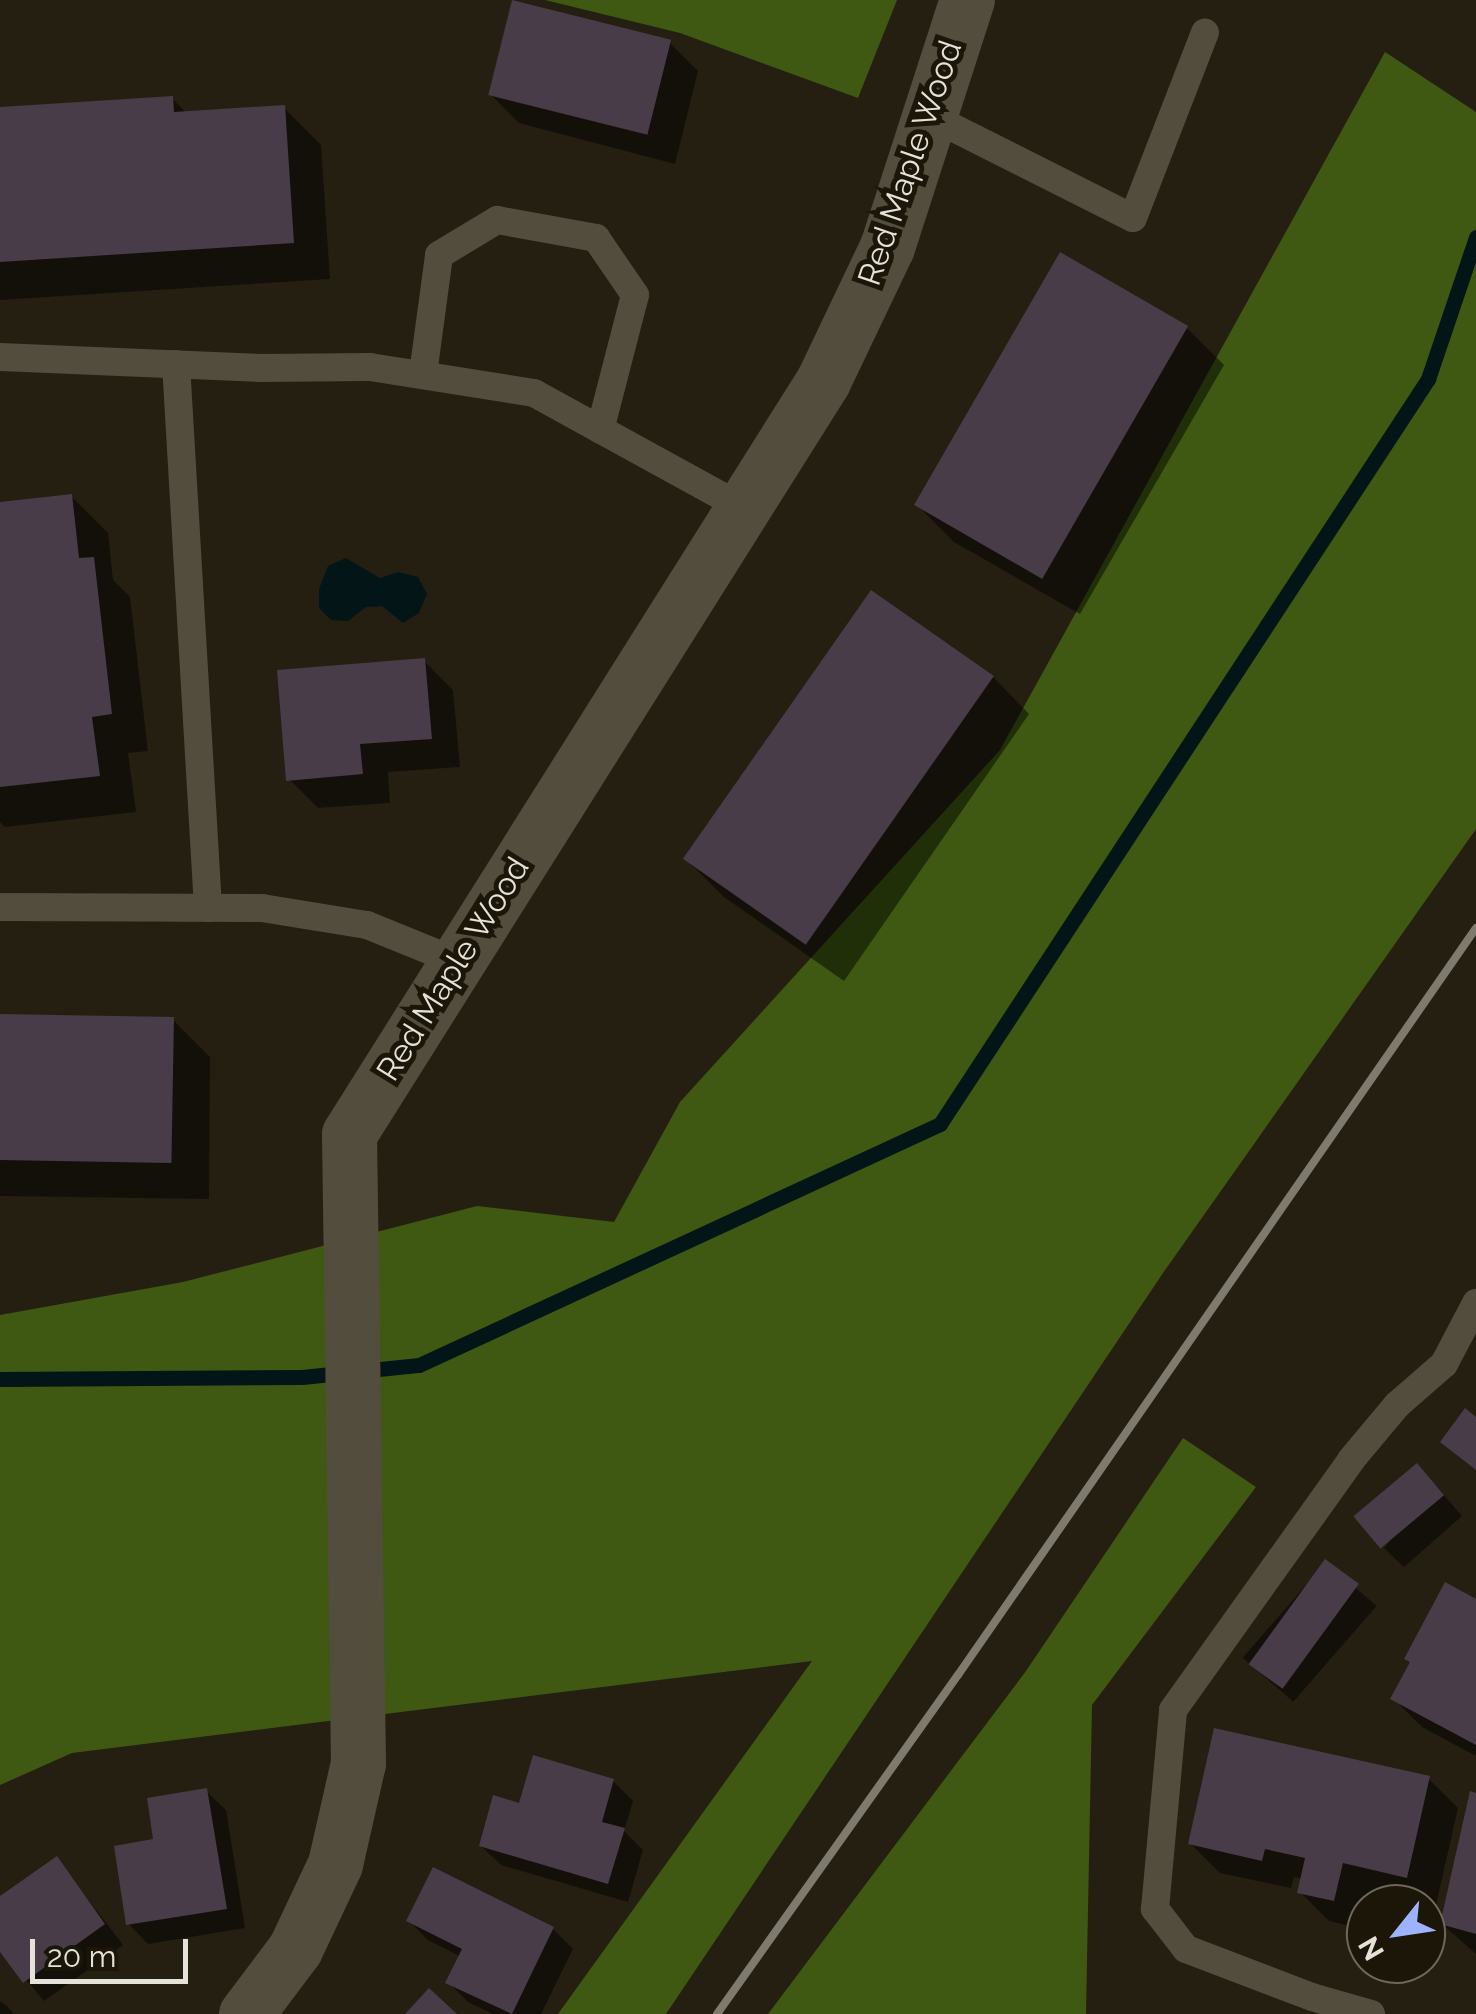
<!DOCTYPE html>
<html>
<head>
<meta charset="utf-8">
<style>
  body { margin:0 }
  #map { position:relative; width:1476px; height:2014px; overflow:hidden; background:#251f11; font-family:Raleway,sans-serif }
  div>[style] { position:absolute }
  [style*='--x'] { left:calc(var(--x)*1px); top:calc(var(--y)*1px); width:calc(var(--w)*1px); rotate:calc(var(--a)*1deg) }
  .forest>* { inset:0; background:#3f5812 }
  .water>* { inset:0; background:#041517 }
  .shadow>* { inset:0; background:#0007; transform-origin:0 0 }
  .stream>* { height:15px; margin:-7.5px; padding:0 7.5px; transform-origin:7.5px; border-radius:7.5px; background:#041517 }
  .building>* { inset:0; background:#473c48; transform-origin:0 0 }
  .lane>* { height:28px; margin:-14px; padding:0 14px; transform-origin:14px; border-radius:14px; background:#534d3e }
  .street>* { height:55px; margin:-27.5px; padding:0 27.5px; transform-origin:27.5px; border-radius:27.5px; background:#534d3e }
  .rail>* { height:8px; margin:-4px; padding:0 4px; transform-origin:4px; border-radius:4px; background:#7f7a6e }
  span { translate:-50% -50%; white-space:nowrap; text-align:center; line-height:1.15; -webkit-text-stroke:10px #1b1608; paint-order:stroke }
  .street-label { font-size:32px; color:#e5e2d9 }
  .north { position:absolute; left:1346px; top:1884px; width:100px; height:100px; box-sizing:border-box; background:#1b1608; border:2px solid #6c685c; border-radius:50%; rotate:240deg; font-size:28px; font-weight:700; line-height:40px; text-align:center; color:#e5e2d9 }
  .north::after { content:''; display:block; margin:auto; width:35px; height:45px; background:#9eb3fd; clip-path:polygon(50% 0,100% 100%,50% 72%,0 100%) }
  .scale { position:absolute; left:30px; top:1939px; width:158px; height:45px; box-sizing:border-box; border:5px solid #e5e2d9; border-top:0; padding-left:12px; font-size:30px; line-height:35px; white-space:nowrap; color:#e5e2d9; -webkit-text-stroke:8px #1b1608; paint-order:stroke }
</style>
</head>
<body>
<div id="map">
  <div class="forest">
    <div style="clip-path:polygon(545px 0,897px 0,858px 98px,680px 33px)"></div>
    <div style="clip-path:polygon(1385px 52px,1476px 112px,1476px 829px,1163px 1273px,666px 2014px,558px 2014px,812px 1661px,72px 1753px,0 1785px,0 1315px,183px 1282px,477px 1206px,614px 1222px,680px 1102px,1000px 750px)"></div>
    <div style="clip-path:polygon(1183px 1438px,1256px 1487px,1092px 1705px,1086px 2014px,768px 2014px,1026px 1671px)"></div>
  </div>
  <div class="water">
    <div style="clip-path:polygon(346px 558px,380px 578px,398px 572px,418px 577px,427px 594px,419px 613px,403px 623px,382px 606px,366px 607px,348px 621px,331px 620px,319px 608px,319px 589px,328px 566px)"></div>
  </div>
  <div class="shadow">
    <div style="clip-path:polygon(669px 42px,698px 71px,675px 164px,519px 123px,490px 94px)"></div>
    <div style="clip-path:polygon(172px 98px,187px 114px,284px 108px,321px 145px,330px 279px,0 300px,0 109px)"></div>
    <div style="clip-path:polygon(1187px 328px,1224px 365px,1080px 614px,954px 542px,917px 505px)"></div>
    <div style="clip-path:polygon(71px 496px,108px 533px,113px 580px,130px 597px,148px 751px,128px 753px,136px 812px,5px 827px,0 822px,0 505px)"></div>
    <div style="clip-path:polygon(424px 661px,453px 690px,460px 767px,388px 772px,390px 803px,318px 808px,289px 779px)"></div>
    <div style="clip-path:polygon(993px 677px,1029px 714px,844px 981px,724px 897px,687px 860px)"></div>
    <div style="clip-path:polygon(0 1017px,173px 1020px,210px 1057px,209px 1199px,0 1196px)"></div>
    <div style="clip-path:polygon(1436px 1486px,1462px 1516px,1404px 1567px,1384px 1548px)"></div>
    <div style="left:1326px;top:1562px;width:67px;height:127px;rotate:41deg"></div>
    <div style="clip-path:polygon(1476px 1602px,1476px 1756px,1422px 1727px,1393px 1698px)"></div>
    <div style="clip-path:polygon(1429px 1779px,1458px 1808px,1436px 1905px,1372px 1890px,1363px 1929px,1329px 1921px,1300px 1892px,1303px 1879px,1294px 1877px,1291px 1888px,1220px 1873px,1191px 1844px)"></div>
    <div style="clip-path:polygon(613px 1781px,633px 1801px,624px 1831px,643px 1850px,628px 1902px,501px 1865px,481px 1846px,521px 1806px)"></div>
    <div style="clip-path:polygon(206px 1791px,226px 1810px,245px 1928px,148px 1944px,129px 1924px,155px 1841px)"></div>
    <div style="clip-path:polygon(1476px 1795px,1476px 1954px,1442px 1924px)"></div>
    <div style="clip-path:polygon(57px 1859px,123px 1945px,44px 2001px,0 1948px,0 1900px)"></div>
    <div style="clip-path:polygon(409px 1921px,553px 1929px,573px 1949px,541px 2014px,493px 2014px,468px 2002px,448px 1982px,461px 1957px,428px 1940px)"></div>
    <div style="clip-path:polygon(0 2001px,7px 2006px,14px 2014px,0 2014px)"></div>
  </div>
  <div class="stream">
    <div style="--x:0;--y:1379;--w:302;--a:-0.4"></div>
    <div style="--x:302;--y:1377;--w:118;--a:-5.9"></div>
    <div style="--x:419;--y:1365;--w:574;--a:-24.82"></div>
    <div style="--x:940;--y:1124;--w:891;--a:-56.77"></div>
    <div style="--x:1428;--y:379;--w:150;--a:-71.3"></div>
  </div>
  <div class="building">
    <div style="left:512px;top:0;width:164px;height:98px;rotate:14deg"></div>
    <div style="clip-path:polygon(173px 96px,174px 112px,285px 105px,294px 243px,0 262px,0 107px)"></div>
    <div style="left:1060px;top:252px;width:148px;height:292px;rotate:30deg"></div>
    <div style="clip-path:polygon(72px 494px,79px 558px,94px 557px,112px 714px,92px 717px,100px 776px,0 787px,0 502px)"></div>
    <div style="left:871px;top:590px;width:150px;height:328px;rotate:35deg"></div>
    <div style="clip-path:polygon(425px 658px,432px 739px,360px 744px,363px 774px,286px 781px,277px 670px)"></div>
    <div style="left:0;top:1014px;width:174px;height:146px;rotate:1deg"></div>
    <div style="clip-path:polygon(1465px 1408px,1476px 1417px,1476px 1470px,1440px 1442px)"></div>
    <div style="left:1417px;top:1463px;width:42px;height:83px;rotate:50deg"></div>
    <div style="left:1325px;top:1559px;width:42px;height:130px;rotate:36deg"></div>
    <div style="clip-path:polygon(1445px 1582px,1476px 1599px,1476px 1745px,1390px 1699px,1410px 1662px,1404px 1659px)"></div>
    <div style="clip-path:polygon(1214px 1728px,1430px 1776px,1407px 1878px,1343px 1863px,1334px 1901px,1297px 1893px,1305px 1858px,1265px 1849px,1262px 1861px,1188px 1844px)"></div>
    <div style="clip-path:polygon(533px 1755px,614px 1779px,602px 1822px,625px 1828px,608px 1884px,479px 1846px,493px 1795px,519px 1803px)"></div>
    <div style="clip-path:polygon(207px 1788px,227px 1909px,126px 1925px,114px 1846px,153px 1839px,147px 1798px)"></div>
    <div style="clip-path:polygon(1470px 1791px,1476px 1793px,1476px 1934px,1440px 1924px)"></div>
    <div style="clip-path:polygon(57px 1856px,105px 1924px,23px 1983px,0 1952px,0 1896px)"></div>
    <div style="clip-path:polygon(433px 1867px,554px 1927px,512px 2014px,445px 1983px,462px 1949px,406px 1921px)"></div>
    <div style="clip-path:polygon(429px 1988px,457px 2014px,405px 2014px)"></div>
  </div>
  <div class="lane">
    <div style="--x:928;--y:115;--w:229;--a:26.7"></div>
    <div style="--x:1133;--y:218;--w:199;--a:-68.8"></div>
    <div style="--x:0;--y:357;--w:260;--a:2.4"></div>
    <div style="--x:260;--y:368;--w:110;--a:-0.5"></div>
    <div style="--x:370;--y:367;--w:166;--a:9"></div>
    <div style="--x:534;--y:393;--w:241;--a:28.8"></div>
    <div style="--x:176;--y:364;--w:545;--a:86.63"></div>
    <div style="--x:423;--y:374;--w:120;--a:-82.3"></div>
    <div style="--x:439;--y:255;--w:68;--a:-31.1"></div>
    <div style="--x:497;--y:220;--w:101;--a:10.3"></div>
    <div style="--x:596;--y:238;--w:69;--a:55.6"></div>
    <div style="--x:635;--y:295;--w:139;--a:104.5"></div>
    <div style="--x:0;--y:907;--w:262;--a:0.2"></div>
    <div style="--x:262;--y:908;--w:106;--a:9.2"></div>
    <div style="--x:367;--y:925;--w:98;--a:22.1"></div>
    <div style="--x:1371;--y:2014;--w:61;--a:-163.9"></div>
    <div style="--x:1312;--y:1997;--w:135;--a:-159.1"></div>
    <div style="--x:1186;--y:1949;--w:51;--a:-127.8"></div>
    <div style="--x:1155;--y:1909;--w:200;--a:-84.8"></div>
    <div style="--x:1173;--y:1710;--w:307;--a:-54.5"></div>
    <div style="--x:1351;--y:1460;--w:72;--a:-50.1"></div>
    <div style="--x:1397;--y:1405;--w:62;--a:-41.1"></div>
    <div style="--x:1444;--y:1364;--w:69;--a:-62.3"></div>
  </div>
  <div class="street">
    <div style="--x:246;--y:2014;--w:81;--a:-53"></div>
    <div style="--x:295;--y:1949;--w:94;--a:-64.8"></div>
    <div style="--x:335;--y:1864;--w:104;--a:-77.2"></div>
    <div style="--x:358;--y:1763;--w:629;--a:-90.82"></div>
    <div style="--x:349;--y:1134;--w:890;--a:-57.81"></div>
    <div style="--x:823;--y:381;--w:148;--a:-64.5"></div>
    <div style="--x:887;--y:247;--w:260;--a:-72.1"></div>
  </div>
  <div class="rail">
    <div style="--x:717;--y:2014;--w:416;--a:-54.6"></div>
    <div style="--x:958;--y:1675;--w:909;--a:-55.26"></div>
  </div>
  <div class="street-label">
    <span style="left:910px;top:163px;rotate:-71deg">Red Maple Wood</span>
    <span style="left:453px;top:969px;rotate:-58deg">Red Maple Wood</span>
  </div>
  <div class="north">N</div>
  <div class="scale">20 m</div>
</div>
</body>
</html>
